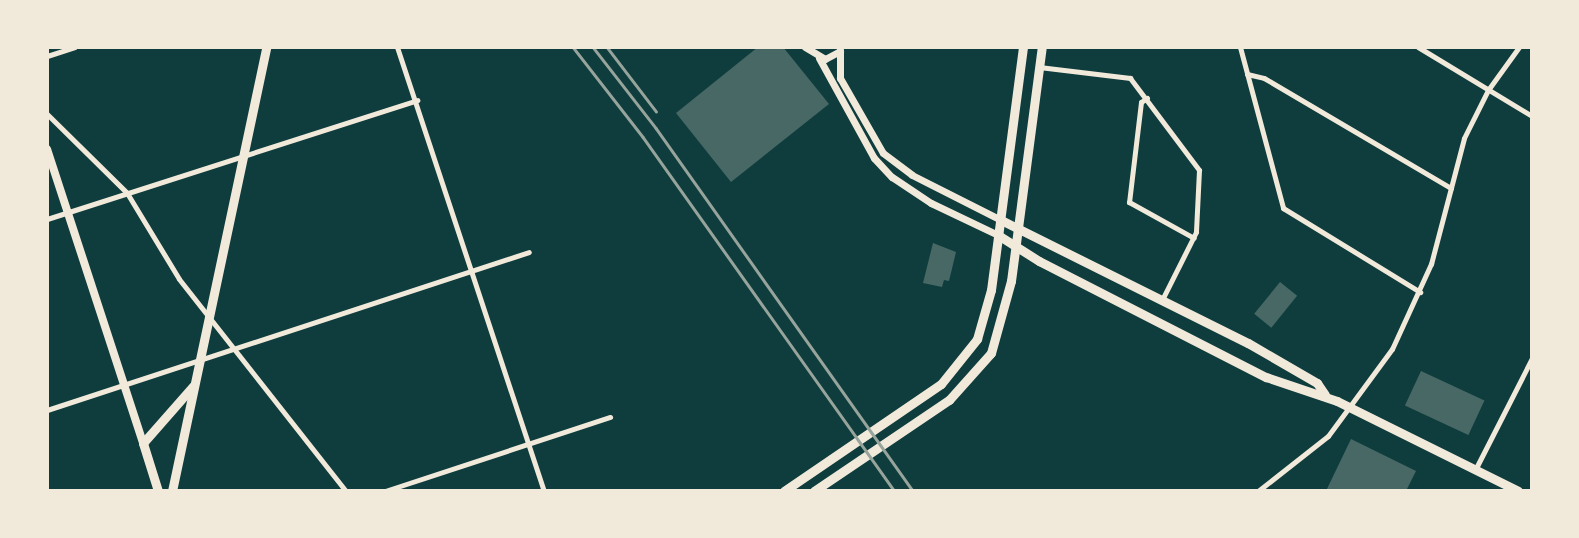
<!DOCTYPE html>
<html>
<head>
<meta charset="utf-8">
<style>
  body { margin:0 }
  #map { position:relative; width:1579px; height:538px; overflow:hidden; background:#0f3d3e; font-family:"Noto Sans",sans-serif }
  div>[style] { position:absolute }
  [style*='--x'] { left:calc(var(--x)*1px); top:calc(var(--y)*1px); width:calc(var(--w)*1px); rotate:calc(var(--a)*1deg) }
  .building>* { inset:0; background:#486865; transform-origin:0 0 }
  .minor>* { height:5px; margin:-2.5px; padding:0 2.5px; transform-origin:2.5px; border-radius:2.5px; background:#f1e9da }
  .tertiary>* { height:7px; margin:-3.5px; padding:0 3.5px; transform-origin:3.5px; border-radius:3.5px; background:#f1e9da }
  .secondary>* { height:8px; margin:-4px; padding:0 4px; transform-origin:4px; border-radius:4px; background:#f1e9da }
  .primary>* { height:9px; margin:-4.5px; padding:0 4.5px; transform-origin:4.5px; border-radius:4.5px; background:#f1e9da }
  .rail>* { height:2.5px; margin:-1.25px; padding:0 1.25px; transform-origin:1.25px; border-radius:1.25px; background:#97a49c }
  span { translate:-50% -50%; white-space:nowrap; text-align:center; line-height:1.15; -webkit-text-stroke:5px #f1e9da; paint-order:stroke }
  .frame { position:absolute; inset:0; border:49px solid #f1e9da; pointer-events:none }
</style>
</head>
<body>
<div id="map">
  <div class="building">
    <div style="clip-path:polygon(758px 47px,783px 47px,829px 104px,731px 182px,676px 113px)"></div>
    <div style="clip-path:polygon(933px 243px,956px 252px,949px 281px,944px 280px,942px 287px,923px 283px)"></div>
    <div style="left:1280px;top:282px;width:22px;height:41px;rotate:39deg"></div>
    <div style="left:1421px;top:371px;width:70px;height:38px;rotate:25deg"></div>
    <div style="clip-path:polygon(1351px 439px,1416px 471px,1406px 491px,1326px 491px)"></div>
  </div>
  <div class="minor">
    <div style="--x:397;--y:47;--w:468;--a:71.7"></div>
    <div style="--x:1240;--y:47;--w:167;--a:75"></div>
    <div style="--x:1283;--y:208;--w:161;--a:31.5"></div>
    <div style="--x:1418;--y:47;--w:133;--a:31.2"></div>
    <div style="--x:47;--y:56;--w:29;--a:-18"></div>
    <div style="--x:1039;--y:67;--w:92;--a:6.9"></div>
    <div style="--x:1130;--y:78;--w:115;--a:53.1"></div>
    <div style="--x:1199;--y:170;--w:62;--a:92.8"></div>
    <div style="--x:1196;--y:232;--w:76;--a:116.6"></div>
    <div style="--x:1247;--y:74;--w:17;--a:13"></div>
    <div style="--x:1264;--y:78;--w:217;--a:30.5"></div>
    <div style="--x:1147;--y:98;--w:7;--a:146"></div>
    <div style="--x:1141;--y:102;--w:101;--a:96.8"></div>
    <div style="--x:1129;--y:202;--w:74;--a:29"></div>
    <div style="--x:47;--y:114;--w:112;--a:44.6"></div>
    <div style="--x:127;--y:193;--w:100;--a:58.8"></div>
    <div style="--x:179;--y:279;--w:270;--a:51.8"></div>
    <div style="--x:47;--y:219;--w:389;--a:-17.8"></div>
    <div style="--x:47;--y:410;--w:507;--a:-18.15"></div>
    <div style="--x:1475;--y:470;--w:126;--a:-63"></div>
    <div style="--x:385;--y:491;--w:237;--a:-18.2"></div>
    <div style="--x:1258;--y:491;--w:89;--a:-38.2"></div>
    <div style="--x:1328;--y:436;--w:108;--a:-53.7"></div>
    <div style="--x:1392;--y:349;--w:94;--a:-65.4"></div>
    <div style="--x:1431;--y:264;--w:130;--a:-75.3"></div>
    <div style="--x:1464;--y:138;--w:54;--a:-63.4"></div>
    <div style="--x:1488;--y:90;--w:53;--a:-54.2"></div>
  </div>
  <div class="tertiary">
    <div style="--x:805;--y:47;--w:23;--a:31"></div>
    <div style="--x:825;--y:59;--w:17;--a:-28"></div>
    <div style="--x:840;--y:50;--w:28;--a:90"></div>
    <div style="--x:840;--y:78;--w:86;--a:60.2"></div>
    <div style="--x:883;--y:153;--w:36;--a:37"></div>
    <div style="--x:912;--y:175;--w:100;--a:26.8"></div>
    <div style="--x:819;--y:58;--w:114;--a:61.2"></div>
    <div style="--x:874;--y:158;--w:26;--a:47"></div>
    <div style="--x:892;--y:177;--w:47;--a:33.7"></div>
    <div style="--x:931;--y:203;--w:74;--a:25.5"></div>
  </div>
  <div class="secondary">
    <div style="--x:47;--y:149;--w:309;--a:71.9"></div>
  </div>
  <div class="primary">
    <div style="--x:1001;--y:220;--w:276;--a:26.5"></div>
    <div style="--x:1248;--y:343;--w:80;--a:30.1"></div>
    <div style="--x:1317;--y:383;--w:14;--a:56"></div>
    <div style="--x:998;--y:235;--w:49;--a:32.4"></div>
    <div style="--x:1039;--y:261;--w:255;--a:27.1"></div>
    <div style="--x:1266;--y:377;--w:75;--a:18.7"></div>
    <div style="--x:1337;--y:401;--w:202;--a:26.4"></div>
    <div style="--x:158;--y:491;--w:50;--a:-107.4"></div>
    <div style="--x:143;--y:443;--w:76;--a:-48.7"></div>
    <div style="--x:172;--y:491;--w:454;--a:-78"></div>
    <div style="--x:784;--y:491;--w:190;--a:-34.3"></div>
    <div style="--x:941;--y:384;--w:58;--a:-51.3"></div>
    <div style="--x:977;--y:339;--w:51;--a:-74.1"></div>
    <div style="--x:991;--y:290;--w:245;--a:-82.5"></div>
    <div style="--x:814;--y:491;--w:163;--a:-34"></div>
    <div style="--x:949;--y:400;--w:63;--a:-48.2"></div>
    <div style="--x:991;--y:353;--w:75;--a:-74.5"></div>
    <div style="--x:1011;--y:281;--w:236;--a:-82.5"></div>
  </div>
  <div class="rail">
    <div style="--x:573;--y:47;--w:114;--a:52.1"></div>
    <div style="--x:643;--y:137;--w:435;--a:54.6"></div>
    <div style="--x:593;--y:47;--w:103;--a:52.1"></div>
    <div style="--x:656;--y:128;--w:445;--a:54.7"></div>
    <div style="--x:607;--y:47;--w:81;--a:52.6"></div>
  </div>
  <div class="frame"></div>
</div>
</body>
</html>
